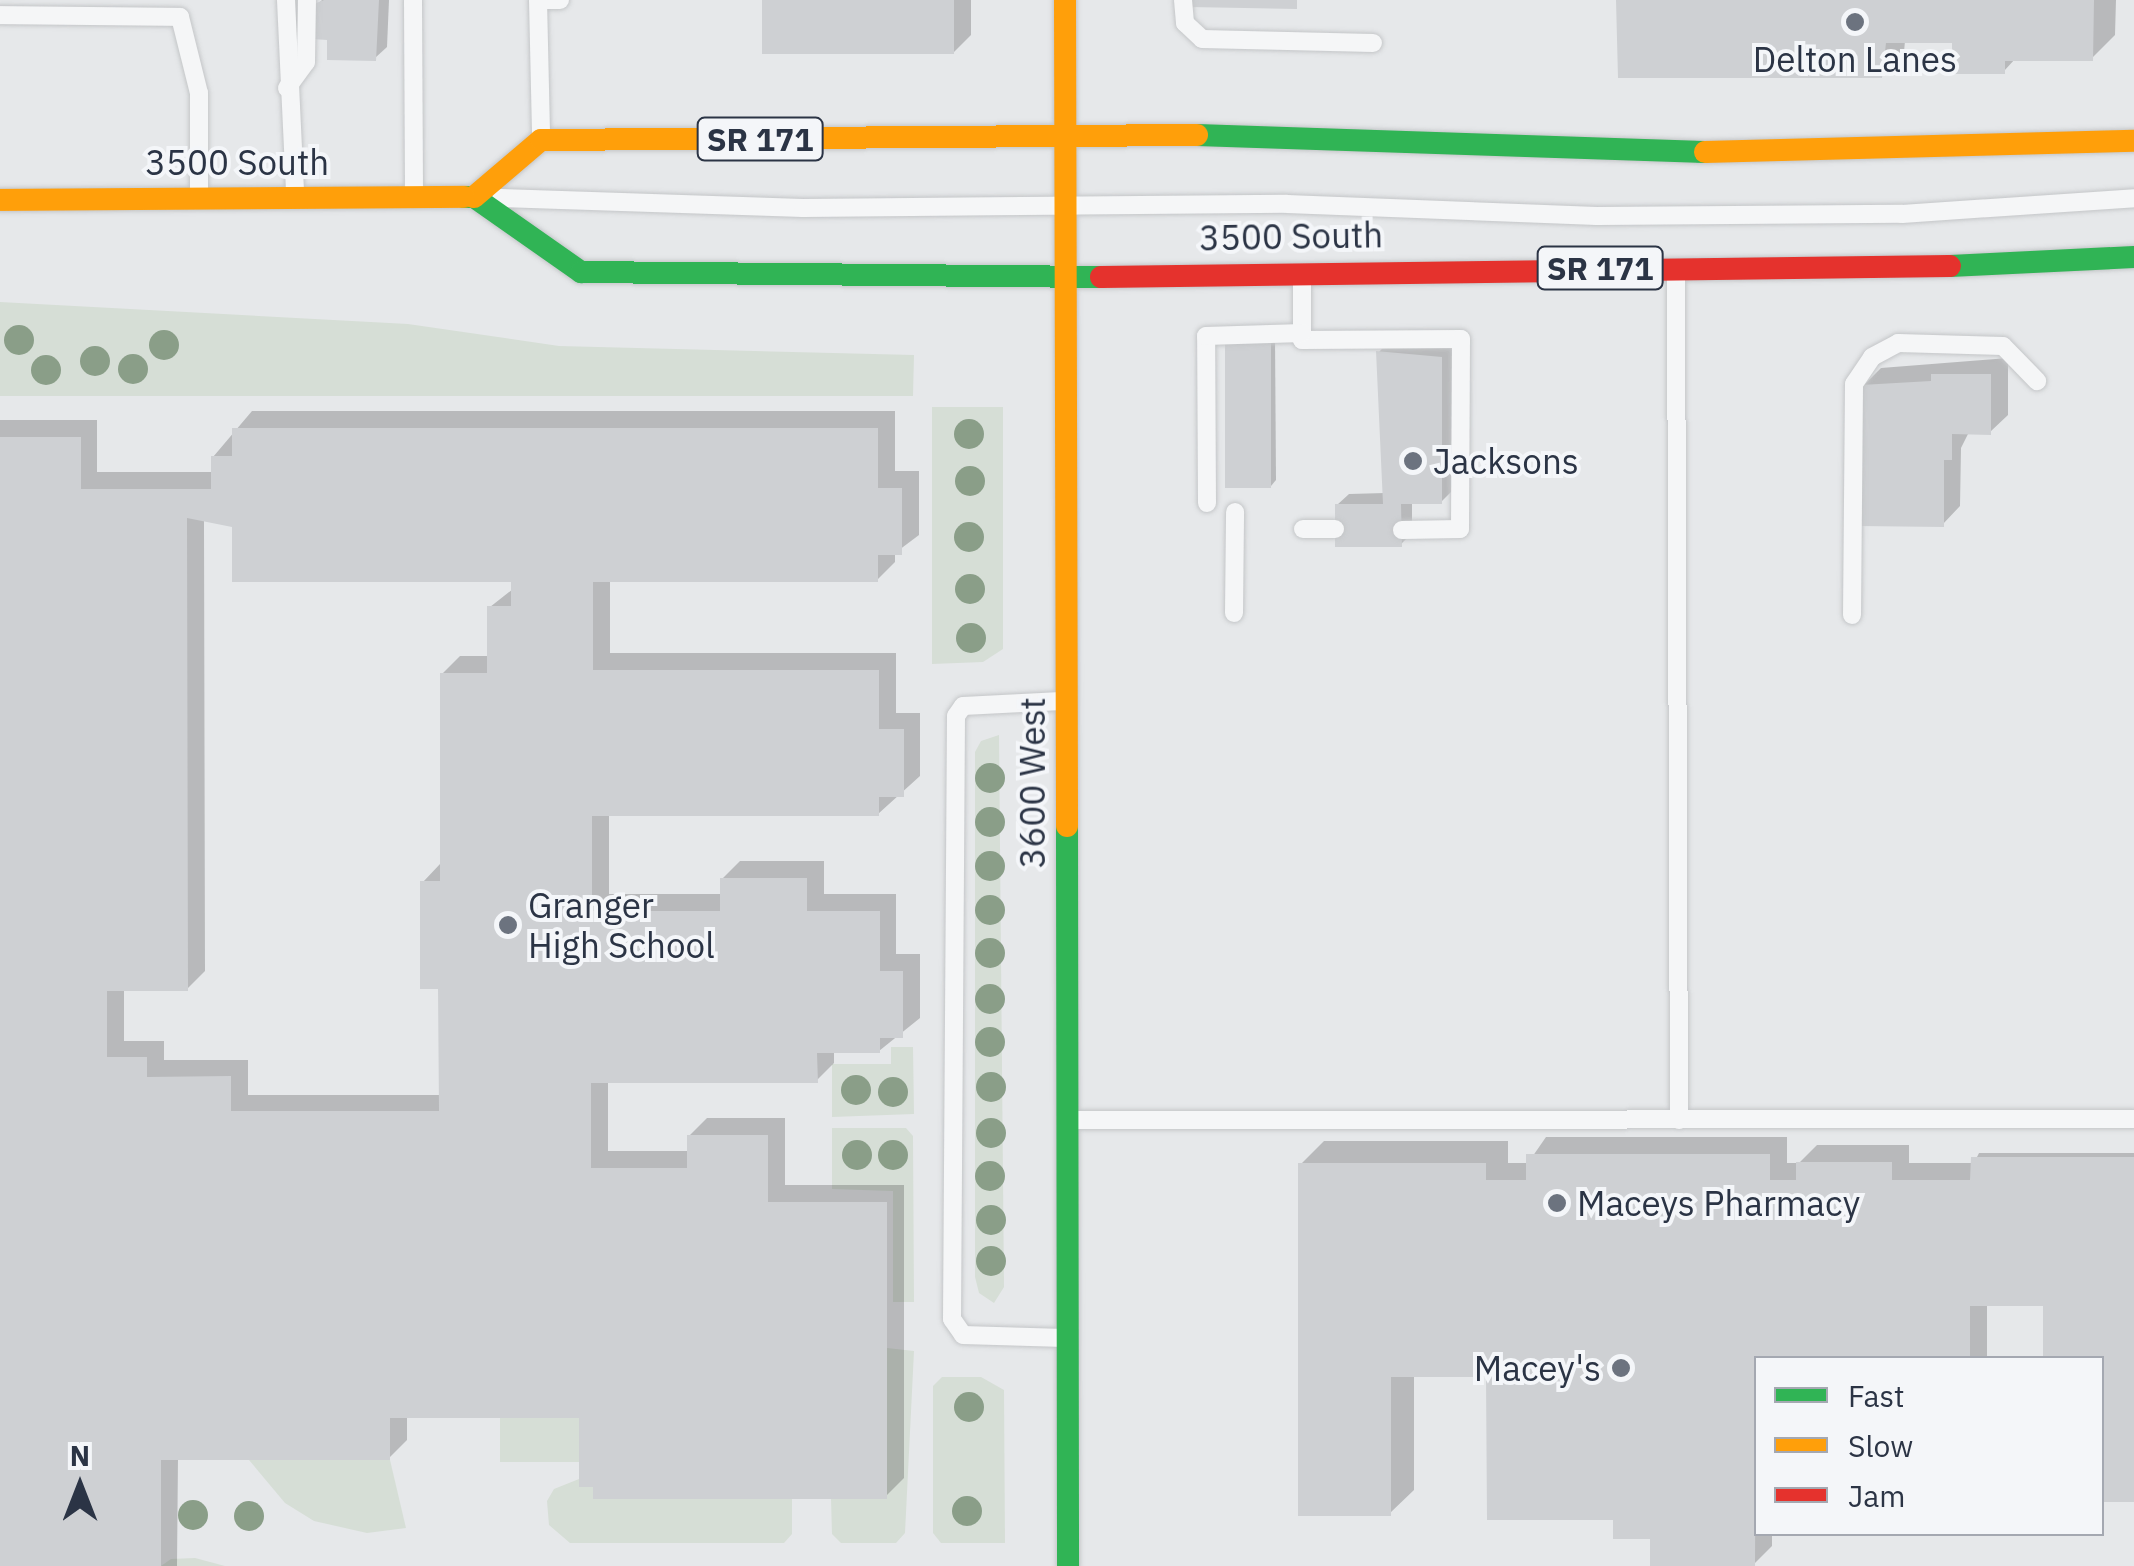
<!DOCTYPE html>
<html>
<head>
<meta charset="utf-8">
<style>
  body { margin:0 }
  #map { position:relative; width:2134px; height:1566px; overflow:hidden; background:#e6e8ea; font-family:"IBM Plex Sans",sans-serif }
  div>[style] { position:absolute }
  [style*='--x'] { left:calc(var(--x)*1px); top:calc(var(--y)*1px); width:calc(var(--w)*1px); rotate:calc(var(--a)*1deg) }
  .green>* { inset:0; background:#d6ded6; transform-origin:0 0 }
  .shadow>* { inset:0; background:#0003 }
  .building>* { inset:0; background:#ced0d3; transform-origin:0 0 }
  .roads { filter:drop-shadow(0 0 2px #c4c6c8) drop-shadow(0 0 2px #c4c6c8) }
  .lane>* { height:18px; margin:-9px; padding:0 9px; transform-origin:9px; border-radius:9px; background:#f5f6f7 }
  .fast>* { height:22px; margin:-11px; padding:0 11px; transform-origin:11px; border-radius:11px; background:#30b455 }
  .slow>* { height:22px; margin:-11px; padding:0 11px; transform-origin:11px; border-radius:11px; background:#ff9f0a }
  .jam>* { height:22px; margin:-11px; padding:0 11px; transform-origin:11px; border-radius:11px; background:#e5322d }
  .trees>* { width:30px; height:30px; margin:-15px; border-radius:50%; background:#8a9e88 }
  .dots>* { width:28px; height:28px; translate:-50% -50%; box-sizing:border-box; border:5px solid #f4f6f9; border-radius:50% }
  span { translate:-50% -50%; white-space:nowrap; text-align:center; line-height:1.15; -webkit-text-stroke:8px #f4f6f9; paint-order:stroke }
  .shield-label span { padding:2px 8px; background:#f4f6f9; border:2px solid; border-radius:8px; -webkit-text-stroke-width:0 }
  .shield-label { font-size:32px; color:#2b3445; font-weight:700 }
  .poi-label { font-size:35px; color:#2b3445 }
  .left { translate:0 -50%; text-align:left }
  .right { translate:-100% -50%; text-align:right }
  .street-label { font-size:35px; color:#2b3445 }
  .legend { position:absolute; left:1754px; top:1356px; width:350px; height:180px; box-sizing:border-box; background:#f4f6f9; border:2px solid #a4a8b1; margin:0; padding:12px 18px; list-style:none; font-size:30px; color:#2b3445 }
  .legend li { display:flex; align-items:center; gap:20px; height:50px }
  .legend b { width:50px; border:2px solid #a4a8b1 }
  .north { position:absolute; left:30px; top:1436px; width:100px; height:100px; -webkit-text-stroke:8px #f4f6f9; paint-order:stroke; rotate:0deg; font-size:28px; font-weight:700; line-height:40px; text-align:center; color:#2b3445 }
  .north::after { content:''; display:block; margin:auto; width:35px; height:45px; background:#2b3445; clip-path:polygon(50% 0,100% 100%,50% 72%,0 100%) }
</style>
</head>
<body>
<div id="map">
  <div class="green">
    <div style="clip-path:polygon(0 302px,408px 324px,559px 346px,914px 355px,913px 396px,0 396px)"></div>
    <div style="clip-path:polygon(932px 407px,1003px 407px,1003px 649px,983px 662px,932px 664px)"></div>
    <div style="clip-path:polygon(999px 735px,1004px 1287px,994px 1303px,979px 1293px,975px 1277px,975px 752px,981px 741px)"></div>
    <div style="clip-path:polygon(891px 1047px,913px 1047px,914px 1114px,832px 1117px,832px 1064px,891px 1064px)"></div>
    <div style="clip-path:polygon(832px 1128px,906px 1128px,913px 1136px,914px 1302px,893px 1302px,893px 1191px,832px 1189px)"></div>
    <div style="clip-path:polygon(887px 1348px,914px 1351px,905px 1533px,896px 1543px,841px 1543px,832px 1534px,831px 1499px,887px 1498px)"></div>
    <div style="clip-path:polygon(942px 1377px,981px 1377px,1004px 1390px,1005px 1543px,941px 1543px,933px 1533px,933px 1386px)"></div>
    <div style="left:500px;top:1418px;width:79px;height:44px"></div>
    <div style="clip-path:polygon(249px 1460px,390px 1460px,406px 1528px,367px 1533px,314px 1521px,285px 1503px)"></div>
    <div style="clip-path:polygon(579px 1479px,593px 1487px,792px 1499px,792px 1534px,784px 1543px,570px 1543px,549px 1525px,547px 1501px,554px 1489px)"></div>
    <div style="clip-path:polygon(195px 1558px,225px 1566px,161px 1566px,171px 1559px)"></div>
  </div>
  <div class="shadow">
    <div style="clip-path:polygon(322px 0,389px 0,387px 47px,375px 58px,330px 38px,317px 5px)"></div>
    <div style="clip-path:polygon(764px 0,971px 0,971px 35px,953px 53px)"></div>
    <div style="clip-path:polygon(1619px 0,2116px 0,2115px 35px,2092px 58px,2016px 58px,2004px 71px,1954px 41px,1905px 41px,1904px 52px,1881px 76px)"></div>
    <div style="clip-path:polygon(1396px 334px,1459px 340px,1459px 484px,1441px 502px,1412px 502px,1412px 533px,1401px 544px,1337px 505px,1349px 494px,1385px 493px,1379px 352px)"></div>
    <div style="clip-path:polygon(1275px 337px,1276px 480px,1271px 486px,1228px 342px)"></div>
    <div style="clip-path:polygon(2008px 358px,2008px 415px,1990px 432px,1969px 432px,1961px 448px,1960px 506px,1943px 524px,1863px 386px,1881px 368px)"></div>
    <div style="clip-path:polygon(evenodd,252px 411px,895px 411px,895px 471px,919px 471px,919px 535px,895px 553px,895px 562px,877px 580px,610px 580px,610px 653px,896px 653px,896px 713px,920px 713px,920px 776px,878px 814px,609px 814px,609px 894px,722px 894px,722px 879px,740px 861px,824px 861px,824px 894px,896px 894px,896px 954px,920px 954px,920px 1018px,879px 1051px,834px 1051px,834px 1063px,816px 1081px,608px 1081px,608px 1151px,689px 1151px,689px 1136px,707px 1118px,785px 1118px,785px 1185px,904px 1185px,904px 1478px,886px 1496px,582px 1415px,407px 1415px,407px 1440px,389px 1458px,178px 1458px,177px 1566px,0 1566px,0 420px,97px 420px,97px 472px,213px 472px,213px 457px,252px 411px,204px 519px,513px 580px,513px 589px,490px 607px,490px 656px,460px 656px,442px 674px,440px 864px,423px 882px,441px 986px,441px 1095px,248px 1095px,248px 1060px,164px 1060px,164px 1041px,124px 1041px,124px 989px,187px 989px,205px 971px,204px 519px)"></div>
    <div style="clip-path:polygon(1546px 1137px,1787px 1137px,1787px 1163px,1799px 1163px,1817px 1145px,1909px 1145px,1909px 1163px,1974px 1163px,1979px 1153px,2134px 1153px,2134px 1500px,2102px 1500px,2102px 1358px,2046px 1358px,2046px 1304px,1987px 1304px,1987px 1358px,1756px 1358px,1756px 1534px,1772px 1534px,1772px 1546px,1754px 1564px,1652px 1537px,1616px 1518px,1489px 1371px,1414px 1375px,1414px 1490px,1390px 1513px,1301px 1164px,1324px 1141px,1508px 1141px,1508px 1163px,1528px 1163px)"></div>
  </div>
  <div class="building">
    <div style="clip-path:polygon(324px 0,379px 0,376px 61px,327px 60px,327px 40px,313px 39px,314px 4px)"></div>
    <div style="left:762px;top:0;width:192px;height:54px"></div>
    <div style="clip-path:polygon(1189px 0,1297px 0,1297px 9px,1189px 7px)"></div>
    <div style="clip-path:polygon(1616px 0,2094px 0,2093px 61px,2005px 61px,2005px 74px,1952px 74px,1952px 43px,1886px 43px,1882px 78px,1618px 78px)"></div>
    <div style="left:1225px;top:341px;width:46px;height:147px"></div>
    <div style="clip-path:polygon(1376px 351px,1442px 357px,1442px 504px,1401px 504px,1402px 547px,1335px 547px,1335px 504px,1383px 504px)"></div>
    <div style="clip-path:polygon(1931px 374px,1991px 374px,1991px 435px,1952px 434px,1952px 460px,1944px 460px,1944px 527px,1859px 526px,1861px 385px,1931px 381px)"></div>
    <div style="clip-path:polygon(evenodd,232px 428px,878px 428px,878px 488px,902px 488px,902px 555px,878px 555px,878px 582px,593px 582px,593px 670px,879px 670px,879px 729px,904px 729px,904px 797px,879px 797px,879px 816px,592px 816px,592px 911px,720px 911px,720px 878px,807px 878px,807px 911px,880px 911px,880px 971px,903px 971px,903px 1038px,880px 1038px,880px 1053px,817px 1053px,818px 1083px,591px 1083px,591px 1168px,687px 1168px,687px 1135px,768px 1135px,768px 1202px,887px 1202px,887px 1499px,593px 1499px,593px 1487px,579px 1487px,579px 1418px,390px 1418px,390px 1460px,161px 1460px,161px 1566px,0 1566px,0 437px,81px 437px,81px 489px,211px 489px,211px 456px,232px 456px,232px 428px,187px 518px,232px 527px,232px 582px,511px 582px,511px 606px,487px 606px,487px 673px,440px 673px,440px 881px,420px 881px,420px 989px,438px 989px,439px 1111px,231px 1111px,231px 1076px,147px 1077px,147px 1057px,107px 1057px,107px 991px,188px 991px,187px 518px)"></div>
    <div style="clip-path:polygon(1526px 1154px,1770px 1154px,1770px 1180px,1796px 1180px,1796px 1162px,1892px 1162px,1892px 1180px,1970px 1180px,1971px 1157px,2134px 1157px,2134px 1502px,2102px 1502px,2102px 1358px,2043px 1358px,2043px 1306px,1970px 1306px,1970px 1358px,1756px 1358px,1755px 1566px,1650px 1566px,1650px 1539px,1613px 1539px,1613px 1520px,1487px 1520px,1486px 1377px,1391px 1377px,1391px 1516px,1298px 1516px,1298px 1163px,1486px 1163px,1486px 1180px,1526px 1180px)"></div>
  </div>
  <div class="roads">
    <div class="lane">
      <div style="--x:286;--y:0;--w:194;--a:87.3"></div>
      <div style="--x:413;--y:0;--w:192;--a:89.7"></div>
      <div style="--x:538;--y:0;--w:134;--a:88.7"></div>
      <div style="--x:538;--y:0;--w:22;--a:0"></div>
      <div style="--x:1183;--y:0;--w:23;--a:85"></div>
      <div style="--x:1185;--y:23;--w:23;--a:43"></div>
      <div style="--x:1202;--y:39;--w:171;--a:1.3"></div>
      <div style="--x:0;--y:15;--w:180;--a:0.6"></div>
      <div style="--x:180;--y:17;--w:78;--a:76"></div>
      <div style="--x:199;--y:93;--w:101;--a:90"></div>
      <div style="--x:287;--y:88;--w:32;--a:-54"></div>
      <div style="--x:306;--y:62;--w:62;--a:-89.1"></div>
      <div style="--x:501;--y:198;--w:302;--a:1.9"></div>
      <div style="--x:803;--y:208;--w:484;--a:-0.5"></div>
      <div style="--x:1287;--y:204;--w:310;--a:2.2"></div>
      <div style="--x:1597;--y:216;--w:305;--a:-0.4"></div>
      <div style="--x:1902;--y:214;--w:233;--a:-3.9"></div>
      <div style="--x:1676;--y:273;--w:847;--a:89.8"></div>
      <div style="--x:1302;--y:278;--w:62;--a:90"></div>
      <div style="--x:1302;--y:340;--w:159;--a:-0.4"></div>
      <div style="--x:1461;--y:339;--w:190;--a:90.3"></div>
      <div style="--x:1460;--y:529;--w:58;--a:179"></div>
      <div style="--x:1207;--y:503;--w:167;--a:-90.3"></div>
      <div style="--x:1206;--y:336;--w:96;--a:-1.8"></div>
      <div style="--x:1303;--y:529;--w:32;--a:0"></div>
      <div style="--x:1234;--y:613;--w:101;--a:-89.4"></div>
      <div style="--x:1852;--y:615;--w:231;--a:-89.5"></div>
      <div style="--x:1854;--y:384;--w:32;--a:-56"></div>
      <div style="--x:1872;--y:357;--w:30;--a:-28"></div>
      <div style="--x:1898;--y:343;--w:105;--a:1.6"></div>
      <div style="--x:2003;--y:346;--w:49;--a:45.8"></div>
      <div style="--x:1061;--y:701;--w:98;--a:177.1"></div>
      <div style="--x:963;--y:706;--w:12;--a:125"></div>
      <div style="--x:956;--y:716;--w:603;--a:90.38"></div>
      <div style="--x:952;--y:1319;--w:19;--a:55"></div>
      <div style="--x:963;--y:1335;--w:101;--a:1.7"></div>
      <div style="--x:1070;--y:1120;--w:1064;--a:-0.05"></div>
    </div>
    <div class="fast">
      <div style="--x:1197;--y:135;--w:508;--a:1.92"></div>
      <div style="--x:464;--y:197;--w:10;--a:0"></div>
      <div style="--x:474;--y:197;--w:131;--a:35"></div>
      <div style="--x:581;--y:272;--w:520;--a:0.55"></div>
      <div style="--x:1950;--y:266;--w:184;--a:-2.8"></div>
      <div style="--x:1067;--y:826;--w:740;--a:89.92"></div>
    </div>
    <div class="slow">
      <div style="--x:1065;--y:0;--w:826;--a:89.86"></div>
      <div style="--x:1705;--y:152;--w:429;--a:-1.5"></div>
      <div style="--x:474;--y:197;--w:88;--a:-40.4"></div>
      <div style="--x:541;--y:140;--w:656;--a:-0.44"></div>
      <div style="--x:0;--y:200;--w:464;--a:-0.4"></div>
    </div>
    <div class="jam">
      <div style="--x:1101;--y:277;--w:849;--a:-0.74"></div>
    </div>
  </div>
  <div class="trees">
    <div style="left:19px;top:340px"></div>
    <div style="left:164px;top:345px"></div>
    <div style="left:95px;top:361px"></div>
    <div style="left:133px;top:369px"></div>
    <div style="left:46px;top:370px"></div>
    <div style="left:969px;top:434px"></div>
    <div style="left:970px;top:481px"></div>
    <div style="left:969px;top:537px"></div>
    <div style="left:970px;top:589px"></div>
    <div style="left:971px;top:638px"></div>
    <div style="left:990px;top:778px"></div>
    <div style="left:990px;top:822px"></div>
    <div style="left:990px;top:866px"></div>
    <div style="left:990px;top:910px"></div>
    <div style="left:990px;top:953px"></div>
    <div style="left:990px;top:999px"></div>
    <div style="left:990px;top:1042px"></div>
    <div style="left:991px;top:1087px"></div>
    <div style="left:856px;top:1090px"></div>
    <div style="left:893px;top:1092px"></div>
    <div style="left:991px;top:1133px"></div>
    <div style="left:857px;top:1155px"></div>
    <div style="left:893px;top:1155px"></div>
    <div style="left:990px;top:1176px"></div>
    <div style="left:991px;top:1220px"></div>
    <div style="left:991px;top:1261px"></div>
    <div style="left:969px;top:1407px"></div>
    <div style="left:967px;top:1511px"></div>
    <div style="left:193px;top:1515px"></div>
    <div style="left:249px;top:1516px"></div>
  </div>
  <div class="dots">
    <div style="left:1855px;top:22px;background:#6c737f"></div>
    <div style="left:1413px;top:461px;background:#6c737f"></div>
    <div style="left:508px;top:925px;background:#6c737f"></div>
    <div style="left:1557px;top:1203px;background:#6c737f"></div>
    <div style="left:1621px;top:1368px;background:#6c737f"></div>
  </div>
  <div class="shield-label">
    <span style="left:760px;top:139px">SR 171</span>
    <span style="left:1600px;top:268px">SR 171</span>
  </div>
  <div class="poi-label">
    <span style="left:1855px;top:59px">Delton Lanes</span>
    <span class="left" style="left:1433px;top:461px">Jacksons</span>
    <span class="left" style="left:528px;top:925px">Granger<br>High School</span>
    <span class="left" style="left:1577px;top:1203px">Maceys Pharmacy</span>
    <span class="right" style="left:1601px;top:1368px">Macey's</span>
  </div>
  <div class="street-label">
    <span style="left:237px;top:162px">3500 South</span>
    <span style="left:1291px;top:236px;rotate:-1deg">3500 South</span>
    <span style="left:1032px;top:783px;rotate:-90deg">3600 West</span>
  </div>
  <ul class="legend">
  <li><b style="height:12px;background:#30b455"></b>Fast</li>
  <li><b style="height:12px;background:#ff9f0a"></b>Slow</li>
  <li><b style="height:12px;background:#e5322d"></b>Jam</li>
  </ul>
  <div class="north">N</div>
</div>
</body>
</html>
